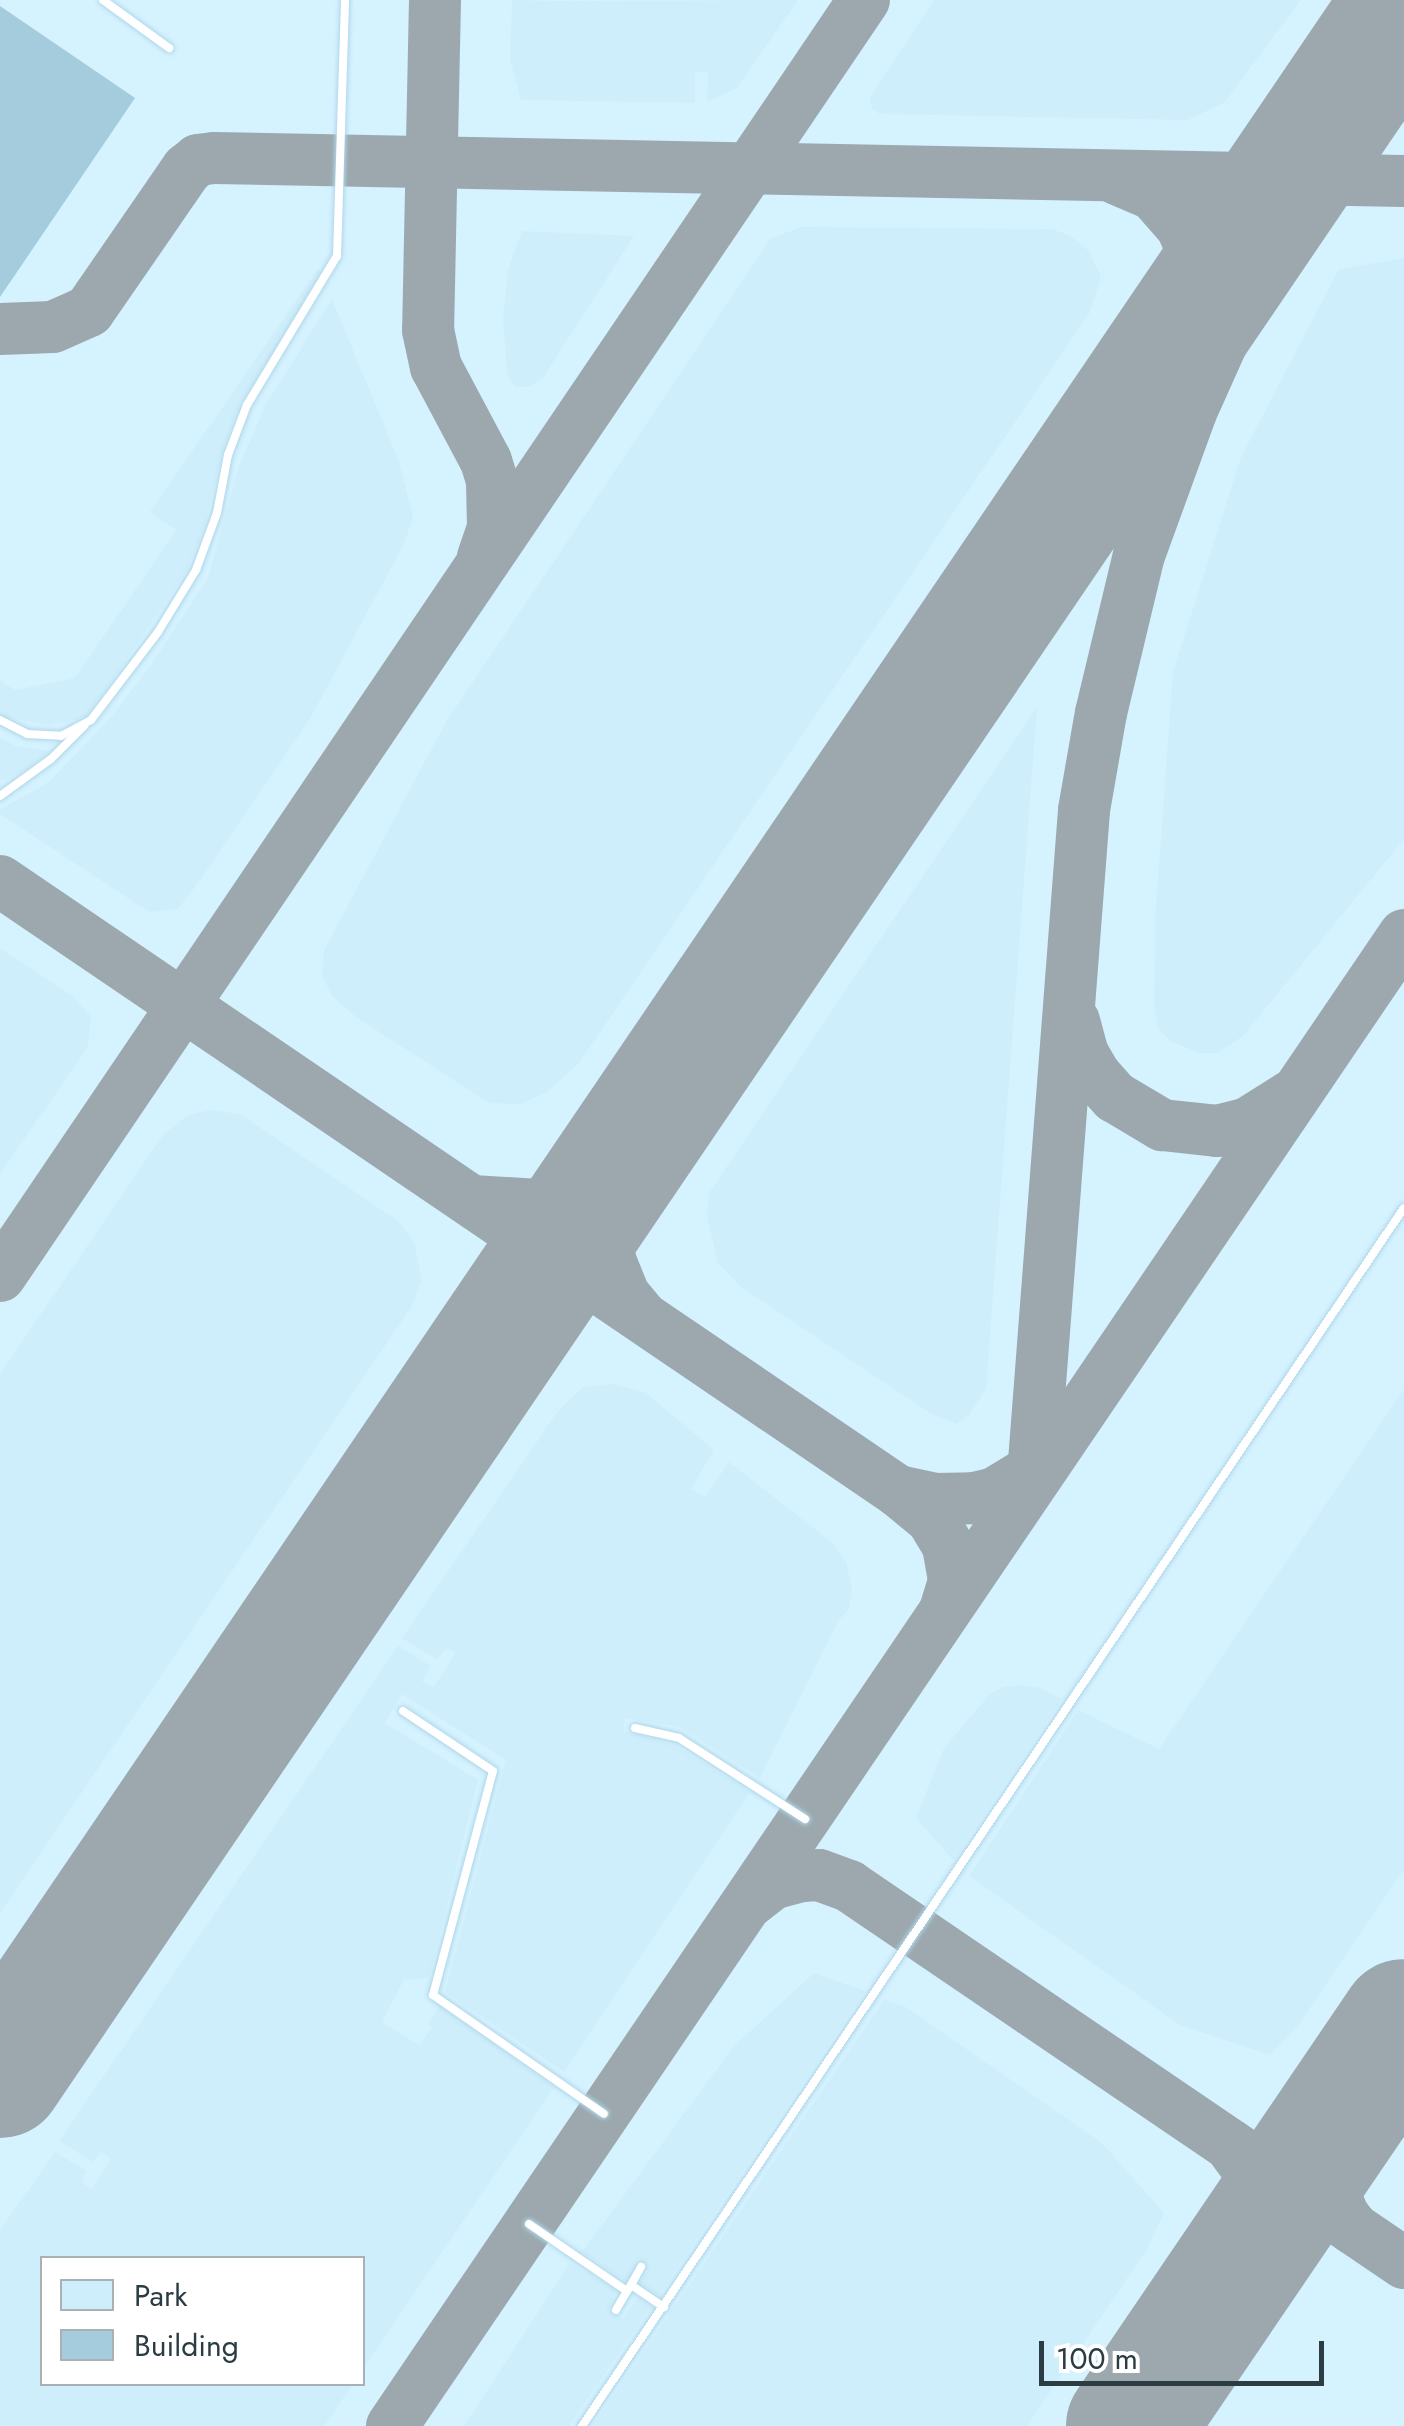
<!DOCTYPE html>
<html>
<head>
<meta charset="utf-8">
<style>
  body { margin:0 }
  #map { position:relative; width:1404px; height:2426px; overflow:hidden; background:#f1f9fd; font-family:Jost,sans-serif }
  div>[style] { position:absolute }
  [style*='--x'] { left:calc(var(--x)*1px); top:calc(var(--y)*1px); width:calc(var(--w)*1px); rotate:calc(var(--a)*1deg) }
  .built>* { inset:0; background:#d5f2ff }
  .green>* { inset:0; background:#cfeefb }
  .taxiway>* { height:52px; margin:-26px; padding:0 26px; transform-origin:26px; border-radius:26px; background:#9ca8ae }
  .runway>* { height:128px; margin:-64px; padding:0 64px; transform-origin:64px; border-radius:64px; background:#9ca8ae }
  .building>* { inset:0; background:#a4ccdd }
  .roads { filter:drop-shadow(0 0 2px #afd7e9) drop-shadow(0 0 2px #afd7e9) }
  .service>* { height:8px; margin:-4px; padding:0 4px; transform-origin:4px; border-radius:4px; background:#fff }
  span { translate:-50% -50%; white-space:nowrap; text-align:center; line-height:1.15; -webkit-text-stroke:9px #fff; paint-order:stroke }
  .legend { position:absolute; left:40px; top:2256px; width:325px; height:130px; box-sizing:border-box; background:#fff; border:2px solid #aab1b4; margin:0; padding:12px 18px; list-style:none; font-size:30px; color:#2b3c43 }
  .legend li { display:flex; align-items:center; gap:20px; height:50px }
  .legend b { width:50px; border:2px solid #aab1b4 }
  .scale { position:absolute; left:1039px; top:2341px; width:285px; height:45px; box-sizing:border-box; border:5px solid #2b3c43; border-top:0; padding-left:12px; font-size:30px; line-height:35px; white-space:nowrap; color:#2b3c43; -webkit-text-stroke:8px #fff; paint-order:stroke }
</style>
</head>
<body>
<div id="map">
  <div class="built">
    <div style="clip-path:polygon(evenodd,0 0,1404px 0,1404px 2426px,0 2426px,0 0,42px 2258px,362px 2258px,362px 2384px,42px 2384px,42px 2258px)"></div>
  </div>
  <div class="green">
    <div style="clip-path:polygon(512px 0,554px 1px,798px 0,737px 88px,707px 102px,708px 72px,695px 72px,695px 103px,521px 100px,510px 60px)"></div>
    <div style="clip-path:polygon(934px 0,1301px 0,1225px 102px,1188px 120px,880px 114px,872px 109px,870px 97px)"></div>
    <div style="clip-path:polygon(802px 227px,1052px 229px,1071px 236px,1089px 251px,1101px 277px,1090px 312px,579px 1063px,547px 1092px,521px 1104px,489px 1103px,356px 1017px,332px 996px,322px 975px,324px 950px,446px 722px,771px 238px)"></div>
    <div style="clip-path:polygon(522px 231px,634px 236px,543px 378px,528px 387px,515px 387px,507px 375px,503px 319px,508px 269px)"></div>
    <div style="clip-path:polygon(1404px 258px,1404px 839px,1243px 1036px,1217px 1053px,1200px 1053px,1172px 1042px,1159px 1030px,1154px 1010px,1155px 920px,1173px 672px,1241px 457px,1339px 269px)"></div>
    <div style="clip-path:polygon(318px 269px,322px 274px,240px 404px,222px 451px,204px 528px,187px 570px,112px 681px,86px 716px,75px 720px,49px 725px,0 716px,0 680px,15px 690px,75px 678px,176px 530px,150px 512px)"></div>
    <div style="clip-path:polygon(332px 299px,398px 459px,413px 516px,405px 542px,310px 719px,198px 883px,178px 909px,149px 912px,0 814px,0 809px,48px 783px,113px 715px,151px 665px,208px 578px,239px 466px,265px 406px)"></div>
    <div style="clip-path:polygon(1037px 707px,986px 1389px,968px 1416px,956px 1424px,930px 1413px,742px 1288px,718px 1263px,707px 1216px,709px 1193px)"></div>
    <div style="clip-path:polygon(0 737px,16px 746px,50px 751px,26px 770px,0 781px)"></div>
    <div style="clip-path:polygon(0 948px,71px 995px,91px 1016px,88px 1047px,0 1174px)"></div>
    <div style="clip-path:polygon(210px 1110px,240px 1114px,398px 1221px,414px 1242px,422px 1279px,412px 1306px,0 1913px,0 1374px,163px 1135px,188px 1115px)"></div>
    <div style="clip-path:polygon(612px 1384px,645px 1392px,714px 1450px,691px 1489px,705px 1497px,729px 1462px,834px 1544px,846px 1562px,852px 1588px,849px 1609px,839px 1620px,760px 1778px,680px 1727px,625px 1718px,624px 1731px,675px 1745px,750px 1792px,564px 2072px,445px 1992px,506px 1760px,402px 1694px,385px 1723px,478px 1780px,429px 1978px,404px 1980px,382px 2022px,419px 2045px,433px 2027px,428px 2024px,440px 2005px,554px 2087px,363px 2369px,362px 2258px,42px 2258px,42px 2384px,353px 2384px,324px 2426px,0 2426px,0 2230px,55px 2152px,87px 2171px,81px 2182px,92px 2189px,111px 2159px,101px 2152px,93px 2162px,59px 2141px,398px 1646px,431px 1666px,422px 1681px,434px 1687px,455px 1653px,446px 1648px,437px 1660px,402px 1638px,558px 1411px,583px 1387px)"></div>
    <div style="clip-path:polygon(1404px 1389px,1404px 1869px,1297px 2027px,1270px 2055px,1180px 2025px,969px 1876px,1078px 1710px,1159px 1749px)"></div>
    <div style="clip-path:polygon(1022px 1685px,1041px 1688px,1062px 1699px,953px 1860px,916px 1818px,944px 1748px,990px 1694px,1003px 1687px)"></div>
    <div style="clip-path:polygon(814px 1973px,865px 1991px,659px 2295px,639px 2283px,648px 2271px,640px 2264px,626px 2281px,582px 2252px,734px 2046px)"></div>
    <div style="clip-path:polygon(884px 2000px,906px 2007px,1102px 2143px,1164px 2213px,1147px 2249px,1027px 2426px,593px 2426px)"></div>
    <div style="clip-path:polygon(570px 2263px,616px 2290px,609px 2310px,623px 2318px,637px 2298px,651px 2307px,569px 2426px,464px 2426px)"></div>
  </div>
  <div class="taxiway">
    <div style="--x:435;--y:0;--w:330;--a:91.2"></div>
    <div style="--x:428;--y:330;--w:38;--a:78"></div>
    <div style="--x:436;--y:367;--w:106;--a:62"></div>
    <div style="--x:486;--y:461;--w:21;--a:73"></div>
    <div style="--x:492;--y:481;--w:47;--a:88.8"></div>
    <div style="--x:493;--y:528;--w:31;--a:109"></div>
    <div style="--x:1117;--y:179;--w:39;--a:23"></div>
    <div style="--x:1153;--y:194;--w:44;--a:48.7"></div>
    <div style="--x:1182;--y:227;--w:25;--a:67"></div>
    <div style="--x:1192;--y:250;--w:44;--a:88.7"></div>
    <div style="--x:1193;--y:294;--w:50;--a:108.8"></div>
    <div style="--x:0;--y:329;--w:53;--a:-2.2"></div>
    <div style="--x:53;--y:327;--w:39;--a:-24"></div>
    <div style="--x:89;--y:311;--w:173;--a:-55.4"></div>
    <div style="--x:187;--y:169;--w:14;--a:-39"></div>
    <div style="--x:198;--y:160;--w:16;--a:-7"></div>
    <div style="--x:214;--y:158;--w:1190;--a:1.11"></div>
    <div style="--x:0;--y:881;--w:1086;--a:34.19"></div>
    <div style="--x:898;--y:1491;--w:44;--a:39.5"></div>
    <div style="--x:932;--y:1519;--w:31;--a:59"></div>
    <div style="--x:948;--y:1546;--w:36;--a:80"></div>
    <div style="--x:954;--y:1581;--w:31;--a:107"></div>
    <div style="--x:1074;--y:1021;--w:34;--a:75"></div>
    <div style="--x:1083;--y:1054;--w:24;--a:60"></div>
    <div style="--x:1095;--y:1075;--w:30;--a:48"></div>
    <div style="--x:1115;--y:1097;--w:55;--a:30.8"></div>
    <div style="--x:1162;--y:1125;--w:55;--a:6.2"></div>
    <div style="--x:1217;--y:1131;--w:32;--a:-14"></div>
    <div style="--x:1248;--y:1123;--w:51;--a:-32.1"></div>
    <div style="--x:614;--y:1170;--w:52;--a:101.1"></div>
    <div style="--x:604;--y:1221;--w:39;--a:81"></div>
    <div style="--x:610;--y:1260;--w:38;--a:68"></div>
    <div style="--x:624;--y:1295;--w:25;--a:50"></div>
    <div style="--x:472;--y:1201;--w:67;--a:3.4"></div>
    <div style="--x:539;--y:1205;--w:38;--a:-14"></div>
    <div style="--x:576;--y:1196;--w:46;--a:-34.4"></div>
    <div style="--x:0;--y:1276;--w:1541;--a:-55.9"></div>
    <div style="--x:1033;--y:1475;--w:667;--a:-85.61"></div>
    <div style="--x:1084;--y:810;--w:98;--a:-80.1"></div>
    <div style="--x:1101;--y:713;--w:163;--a:-76.5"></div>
    <div style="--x:1139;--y:555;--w:152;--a:-70"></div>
    <div style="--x:1191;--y:412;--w:137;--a:-65.9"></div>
    <div style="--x:1247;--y:287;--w:119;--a:-62.6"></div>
    <div style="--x:1302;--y:181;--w:197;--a:-58.7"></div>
    <div style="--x:898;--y:1491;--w:38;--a:12"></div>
    <div style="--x:935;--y:1499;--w:39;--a:-1"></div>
    <div style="--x:974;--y:1498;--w:22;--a:-13"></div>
    <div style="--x:995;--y:1493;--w:54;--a:-31.3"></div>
    <div style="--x:748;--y:1903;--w:31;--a:-38"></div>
    <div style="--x:772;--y:1884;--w:31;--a:-15"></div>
    <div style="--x:802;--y:1876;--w:17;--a:-3"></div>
    <div style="--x:819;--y:1875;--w:32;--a:20"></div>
    <div style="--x:849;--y:1886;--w:671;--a:34.19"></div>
    <div style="--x:1345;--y:2110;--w:40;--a:112"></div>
    <div style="--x:1330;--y:2147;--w:33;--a:92"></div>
    <div style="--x:1329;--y:2180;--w:38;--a:68"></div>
    <div style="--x:1343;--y:2215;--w:18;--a:52"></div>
    <div style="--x:1230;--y:2145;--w:31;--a:54"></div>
    <div style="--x:1248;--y:2170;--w:32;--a:76"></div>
    <div style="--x:1256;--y:2201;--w:60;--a:102.4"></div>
    <div style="--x:392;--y:2426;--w:1802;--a:-55.83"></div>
  </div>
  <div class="runway">
    <div style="--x:0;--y:2074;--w:2499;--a:-55.81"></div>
    <div style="--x:1130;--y:2426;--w:487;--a:-55.8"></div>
  </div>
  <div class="building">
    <div style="clip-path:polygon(0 6px,135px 98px,0 297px)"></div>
  </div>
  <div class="roads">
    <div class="service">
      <div style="--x:103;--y:0;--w:82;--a:36"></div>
      <div style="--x:0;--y:720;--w:30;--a:27"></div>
      <div style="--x:27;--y:734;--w:34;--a:3"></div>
      <div style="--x:61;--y:736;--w:34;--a:-28"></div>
      <div style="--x:91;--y:720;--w:111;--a:-52.7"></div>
      <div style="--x:158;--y:632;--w:73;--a:-58.5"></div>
      <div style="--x:196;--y:570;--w:61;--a:-69.8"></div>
      <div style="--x:217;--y:513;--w:59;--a:-79.3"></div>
      <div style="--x:228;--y:455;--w:53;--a:-69.2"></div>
      <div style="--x:247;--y:405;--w:174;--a:-58.9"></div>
      <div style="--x:337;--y:256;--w:256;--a:-88.2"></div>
      <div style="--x:0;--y:796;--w:63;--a:-36"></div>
      <div style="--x:51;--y:759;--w:47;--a:-45"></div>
      <div style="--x:403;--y:1711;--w:108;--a:33.7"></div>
      <div style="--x:493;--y:1771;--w:232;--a:105"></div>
      <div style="--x:433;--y:1995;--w:208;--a:34.8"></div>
      <div style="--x:635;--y:1728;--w:45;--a:12.8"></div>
      <div style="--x:679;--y:1738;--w:150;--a:32.7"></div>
      <div style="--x:529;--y:2224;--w:119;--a:34.4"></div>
      <div style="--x:627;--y:2291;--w:7;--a:-56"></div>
      <div style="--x:631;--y:2285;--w:40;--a:34"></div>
      <div style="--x:631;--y:2285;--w:21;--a:-61"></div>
      <div style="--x:616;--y:2310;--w:22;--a:-60"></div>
      <div style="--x:582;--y:2426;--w:1469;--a:-55.99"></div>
    </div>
  </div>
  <ul class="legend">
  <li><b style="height:28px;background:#cfeefb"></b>Park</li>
  <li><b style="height:28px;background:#a4ccdd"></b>Building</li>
  </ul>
  <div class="scale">100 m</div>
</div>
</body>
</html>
